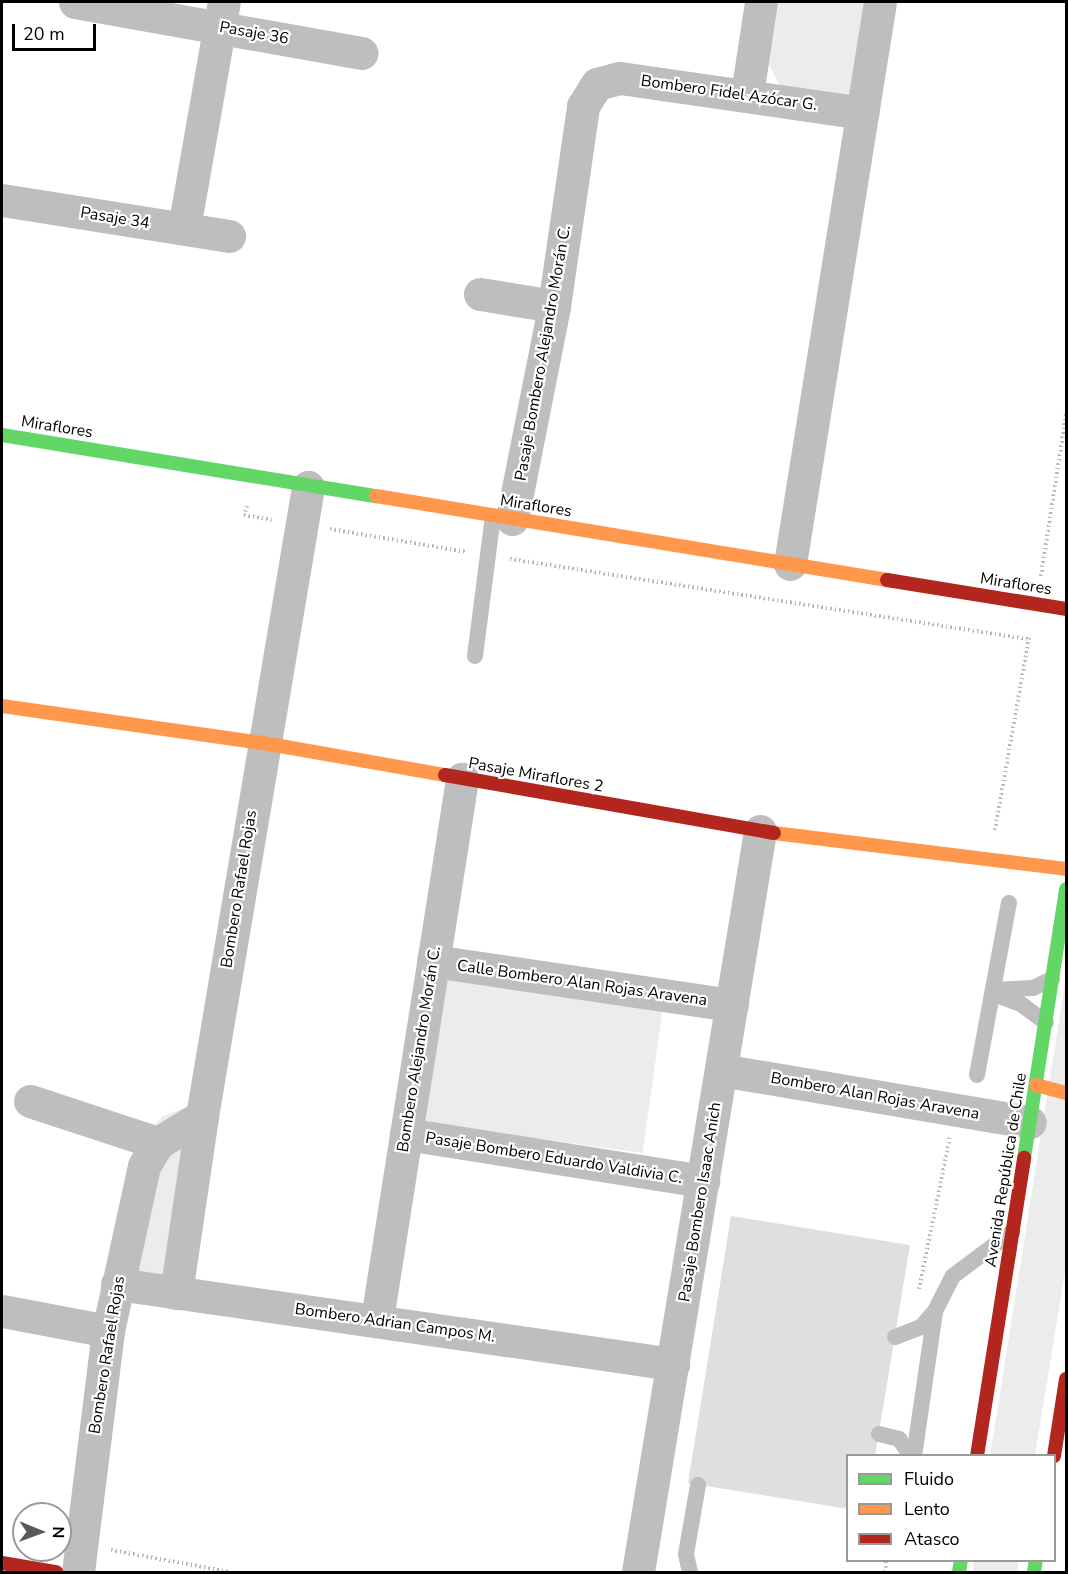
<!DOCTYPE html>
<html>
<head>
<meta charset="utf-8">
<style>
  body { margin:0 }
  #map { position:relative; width:1068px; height:1574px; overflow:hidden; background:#fff; font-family:"Nunito Sans",sans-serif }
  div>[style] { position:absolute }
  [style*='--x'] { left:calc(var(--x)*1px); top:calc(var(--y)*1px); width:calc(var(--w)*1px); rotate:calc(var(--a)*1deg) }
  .green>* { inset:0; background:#ececec; transform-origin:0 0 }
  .building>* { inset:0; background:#dfdfdf }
  .path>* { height:4px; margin-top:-2px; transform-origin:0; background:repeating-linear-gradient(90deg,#b9b9b9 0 1.5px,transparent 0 4.5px) }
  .lane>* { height:16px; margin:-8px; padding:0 8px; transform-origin:8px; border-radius:8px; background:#bebebe }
  .street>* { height:33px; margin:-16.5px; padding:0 16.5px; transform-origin:16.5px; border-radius:16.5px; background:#bebebe }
  .fast>* { height:14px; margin:-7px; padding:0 7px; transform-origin:7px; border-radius:7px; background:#63d668 }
  .slow>* { height:14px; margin:-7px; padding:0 7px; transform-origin:7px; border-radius:7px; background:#ff974d }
  .jam>* { height:14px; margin:-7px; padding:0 7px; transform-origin:7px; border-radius:7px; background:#b3261e }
  span { translate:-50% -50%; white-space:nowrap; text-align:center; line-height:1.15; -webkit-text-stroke:4.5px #fff; paint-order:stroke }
  .street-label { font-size:16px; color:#000 }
  .frame { position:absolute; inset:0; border:3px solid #000; pointer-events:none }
  .legend { position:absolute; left:846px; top:1454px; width:210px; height:108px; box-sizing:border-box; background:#fff; border:2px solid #999; margin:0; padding:8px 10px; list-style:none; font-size:18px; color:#000 }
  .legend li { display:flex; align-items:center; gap:12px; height:30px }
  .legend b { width:30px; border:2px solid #999 }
  .north { position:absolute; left:12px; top:1502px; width:60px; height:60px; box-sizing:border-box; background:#fff; border:2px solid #999; border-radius:50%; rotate:91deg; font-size:16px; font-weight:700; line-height:24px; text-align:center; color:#000 }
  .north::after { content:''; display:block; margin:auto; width:21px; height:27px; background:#595959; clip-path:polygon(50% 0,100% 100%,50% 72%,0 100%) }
  .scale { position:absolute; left:12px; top:24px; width:84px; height:27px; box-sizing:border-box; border:3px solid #000; border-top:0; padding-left:8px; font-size:18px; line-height:21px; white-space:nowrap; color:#000; -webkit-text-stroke:4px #fff; paint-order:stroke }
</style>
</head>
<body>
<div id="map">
  <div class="green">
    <div style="clip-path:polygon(779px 2px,868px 2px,852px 91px,843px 98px,781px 89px,769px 64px)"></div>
    <div style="clip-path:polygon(1066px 977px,1066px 1266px,1035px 1455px,990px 1456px)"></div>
    <div style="left:446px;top:978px;width:219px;height:146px;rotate:8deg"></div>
    <div style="clip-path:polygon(207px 1100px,173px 1292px,119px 1284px,150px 1130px,163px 1116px)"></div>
    <div style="left:973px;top:1561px;width:45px;height:11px"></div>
  </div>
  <div class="building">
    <div style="clip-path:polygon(731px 1216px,910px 1245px,875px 1456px,848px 1456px,848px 1509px,688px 1483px)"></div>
  </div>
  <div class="path">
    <div style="--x:247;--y:506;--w:9;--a:108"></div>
    <div style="--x:244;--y:515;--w:28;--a:10"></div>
    <div style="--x:330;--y:529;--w:139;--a:9.5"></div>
    <div style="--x:510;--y:559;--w:524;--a:8.78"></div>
    <div style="--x:1041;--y:576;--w:164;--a:-81.2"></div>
    <div style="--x:995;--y:830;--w:196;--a:-80"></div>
    <div style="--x:919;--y:1289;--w:155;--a:-78.5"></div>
    <div style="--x:111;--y:1550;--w:121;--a:10.5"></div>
    <div style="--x:885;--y:1572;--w:12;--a:-85"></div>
  </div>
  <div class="lane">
    <div style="--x:475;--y:656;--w:141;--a:-82.7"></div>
    <div style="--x:993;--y:990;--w:40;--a:-2.9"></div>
    <div style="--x:1033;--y:988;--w:21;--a:-25"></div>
    <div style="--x:996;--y:995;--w:27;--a:20"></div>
    <div style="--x:1021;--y:1004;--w:31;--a:37"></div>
    <div style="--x:977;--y:1075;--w:175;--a:-79.5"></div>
    <div style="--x:895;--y:1337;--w:28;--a:-21"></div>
    <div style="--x:921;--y:1327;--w:21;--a:-49"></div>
    <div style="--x:935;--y:1311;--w:39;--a:-63"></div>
    <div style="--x:953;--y:1276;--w:74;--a:-36.7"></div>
    <div style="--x:879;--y:1434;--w:21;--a:14"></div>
    <div style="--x:899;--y:1439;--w:21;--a:55"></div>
    <div style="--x:914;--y:1456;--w:146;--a:-81.7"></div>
    <div style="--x:690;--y:1572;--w:18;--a:-103"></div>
    <div style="--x:686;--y:1554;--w:70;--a:-80.1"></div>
  </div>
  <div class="street">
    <div style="--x:75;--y:2;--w:291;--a:10.1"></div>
    <div style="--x:747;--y:94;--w:93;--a:-81.3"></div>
    <div style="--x:2;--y:200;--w:230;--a:9"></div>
    <div style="--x:184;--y:228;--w:230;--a:-80"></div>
    <div style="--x:480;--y:294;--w:75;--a:9.2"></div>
    <div style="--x:512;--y:519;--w:217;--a:-78.8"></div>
    <div style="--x:554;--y:306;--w:202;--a:-81.7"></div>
    <div style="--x:583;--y:106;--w:26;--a:-58"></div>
    <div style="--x:597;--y:84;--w:24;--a:-15"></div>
    <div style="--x:620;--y:78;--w:245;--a:8.2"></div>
    <div style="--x:790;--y:564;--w:569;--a:-80.9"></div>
    <div style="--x:433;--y:961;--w:302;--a:8.4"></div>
    <div style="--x:721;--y:1070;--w:313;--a:9.6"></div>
    <div style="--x:30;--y:1101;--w:135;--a:18.2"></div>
    <div style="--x:406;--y:1134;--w:301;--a:9"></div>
    <div style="--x:117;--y:1284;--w:562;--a:8.19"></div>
    <div style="--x:176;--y:1293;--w:179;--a:-81.6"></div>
    <div style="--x:202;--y:1116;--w:638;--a:-80.43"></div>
    <div style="--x:2;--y:1311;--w:108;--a:10.7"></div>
    <div style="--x:377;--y:1319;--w:547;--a:-81.05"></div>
    <div style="--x:78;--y:1572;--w:243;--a:-82.9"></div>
    <div style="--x:108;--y:1331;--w:169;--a:-77.7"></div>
    <div style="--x:144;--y:1166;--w:27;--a:-59"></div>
    <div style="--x:158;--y:1143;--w:52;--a:-31.5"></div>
    <div style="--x:638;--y:1572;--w:751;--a:-80.65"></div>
  </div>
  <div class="fast">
    <div style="--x:2;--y:435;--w:379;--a:9.3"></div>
    <div style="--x:1024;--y:1158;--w:272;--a:-81.1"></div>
    <div style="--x:959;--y:1572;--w:12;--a:-81"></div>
    <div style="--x:1034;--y:1572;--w:12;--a:-81"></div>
  </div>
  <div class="slow">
    <div style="--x:376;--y:496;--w:518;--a:9.33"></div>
    <div style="--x:2;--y:706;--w:264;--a:8.1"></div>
    <div style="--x:263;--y:743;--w:185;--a:10"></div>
    <div style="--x:774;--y:833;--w:294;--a:7"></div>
    <div style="--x:1036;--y:1085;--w:31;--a:15"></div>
  </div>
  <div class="jam">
    <div style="--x:887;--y:580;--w:181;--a:9.2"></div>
    <div style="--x:445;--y:775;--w:334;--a:10"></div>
    <div style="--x:977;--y:1456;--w:302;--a:-81"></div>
    <div style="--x:1054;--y:1456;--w:78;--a:-81.1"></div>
    <div style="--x:2;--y:1563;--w:55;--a:9.5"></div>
  </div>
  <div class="street-label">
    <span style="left:254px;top:33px;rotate:10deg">Pasaje 36</span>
    <span style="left:729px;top:93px;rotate:8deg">Bombero Fidel Azócar G.</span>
    <span style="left:115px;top:218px;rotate:9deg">Pasaje 34</span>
    <span style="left:543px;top:353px;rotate:-80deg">Pasaje Bombero Alejandro Morán C.</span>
    <span style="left:57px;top:427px;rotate:9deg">Miraflores</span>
    <span style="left:536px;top:506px;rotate:9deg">Miraflores</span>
    <span style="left:1016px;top:584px;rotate:9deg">Miraflores</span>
    <span style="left:536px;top:775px;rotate:10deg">Pasaje Miraflores 2</span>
    <span style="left:239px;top:889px;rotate:-81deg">Bombero Rafael Rojas</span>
    <span style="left:582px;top:983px;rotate:8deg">Calle Bombero Alan Rojas Aravena</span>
    <span style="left:419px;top:1049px;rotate:-81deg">Bombero Alejandro Morán C.</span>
    <span style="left:875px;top:1096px;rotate:10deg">Bombero Alan Rojas Aravena</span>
    <span style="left:554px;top:1158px;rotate:9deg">Pasaje Bombero Eduardo Valdivia C.</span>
    <span style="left:1006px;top:1170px;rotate:-81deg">Avenida República de Chile</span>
    <span style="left:700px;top:1202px;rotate:-81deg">Pasaje Bombero Isaac Anich</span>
    <span style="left:395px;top:1323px;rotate:8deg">Bombero Adrian Campos M.</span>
    <span style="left:107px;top:1355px;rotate:-81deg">Bombero Rafael Rojas</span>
  </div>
  <div class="frame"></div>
  <ul class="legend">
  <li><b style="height:8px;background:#63d668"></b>Fluido</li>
  <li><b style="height:8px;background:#ff974d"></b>Lento</li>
  <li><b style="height:8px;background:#b3261e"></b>Atasco</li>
  </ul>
  <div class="north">N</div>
  <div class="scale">20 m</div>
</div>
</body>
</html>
